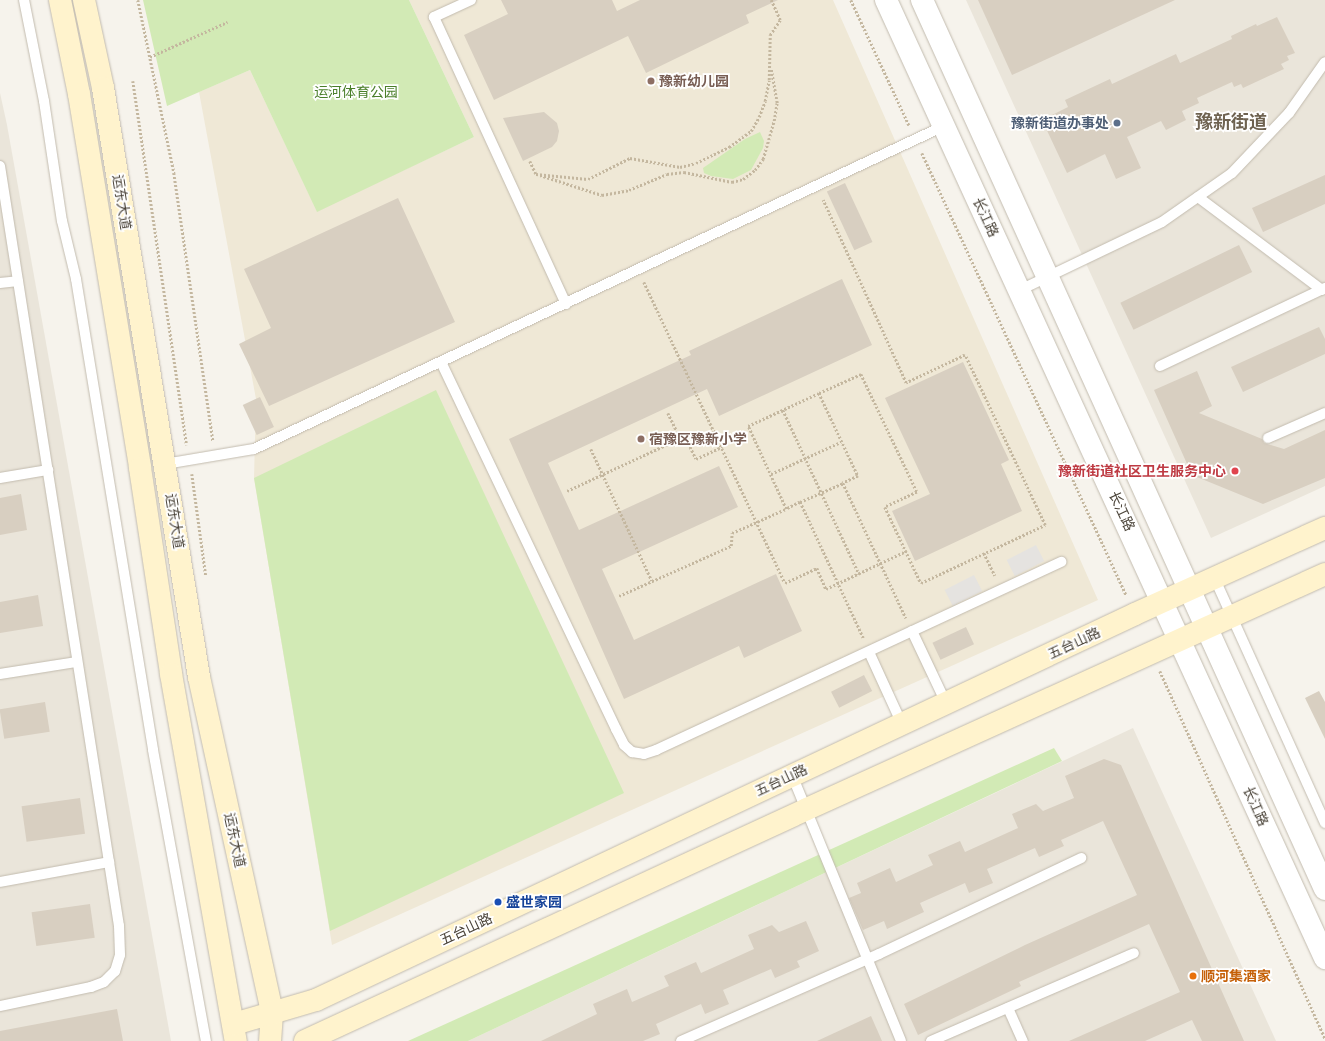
<!DOCTYPE html>
<html>
<head>
<meta charset="utf-8">
<style>
  body { margin:0 }
  #map { position:relative; width:1325px; height:1041px; overflow:hidden; background:#f6f3ec; font-family:Cabin,"Noto Sans SC",sans-serif }
  div>[style] { position:absolute }
  [style*='--x'] { left:calc(var(--x)*1px); top:calc(var(--y)*1px); width:calc(var(--w)*1px); rotate:calc(var(--a)*1deg) }
  .residential>* { inset:0; background:#eae5da }
  .education>* { inset:0; background:#efe8d6 }
  .green>* { inset:0; background:#d2eab5 }
  .parking>* { inset:0; background:#e5e3e0; transform-origin:0 0 }
  .building>* { inset:0; background:#d8cfc1; transform-origin:0 0 }
  .path>* { height:2.5px; margin-top:-1.25px; transform-origin:0; background:repeating-linear-gradient(90deg,#c4b79f 0 2px,transparent 0 4px) }
  .roads { filter:drop-shadow(0 0 1px #c2bbae) drop-shadow(0 0 1px #c2bbae) }
  .service>* { height:10px; margin:-5px; padding:0 5px; transform-origin:5px; border-radius:5px; background:#fff }
  .tertiary>* { height:22px; margin:-11px; padding:0 11px; transform-origin:11px; border-radius:11px; background:#fff }
  .secondary>* { height:22px; margin:-11px; padding:0 11px; transform-origin:11px; border-radius:11px; background:#fff3cd }
  .dots>* { width:11px; height:11px; translate:-50% -50%; box-sizing:border-box; border:2px solid #fff; border-radius:50% }
  span { translate:-50% -50%; white-space:nowrap; text-align:center; line-height:1.15; -webkit-text-stroke:3.5px #fff; paint-order:stroke }
  .education-label { font-size:14px; color:#785e54; font-weight:700 }
  .left { translate:0 -50%; text-align:left }
  .park-label { font-size:14px; color:#4a7f2a }
  .service-label { font-size:14px; color:#4e5e75; font-weight:700 }
  .right { translate:-100% -50%; text-align:right }
  .street-label { font-size:14px; color:#4b4439 }
  .health-label { font-size:14px; color:#be3a42; font-weight:700 }
  .transit-label { font-size:14px; color:#164399; font-weight:700 }
  .food-label { font-size:14px; color:#c56008; font-weight:700 }
  .district-label { font-size:18px; color:#6e6250; font-weight:700 }
</style>
</head>
<body>
<div id="map">
  <div class="residential">
    <div style="clip-path:polygon(966px 0,1325px 0,1325px 486px,1211px 538px)"></div>
    <div style="clip-path:polygon(0 93px,7px 125px,171px 1041px,0 1041px)"></div>
    <div style="clip-path:polygon(1133px 728px,1276px 1041px,468px 1041px)"></div>
  </div>
  <div class="education">
    <div style="clip-path:polygon(409px 0,833px 0,1098px 600px,332px 945px,254px 478px,256px 399px,199px 92px,250px 70px,317px 211px,474px 137px)"></div>
  </div>
  <div class="green">
    <div style="clip-path:polygon(143px 0,409px 0,474px 137px,317px 212px,250px 70px,167px 106px)"></div>
    <div style="clip-path:polygon(760px 132px,764px 141px,763px 148px,751px 170px,733px 179px,711px 176px,704px 173px,703px 168px,745px 139px)"></div>
    <div style="clip-path:polygon(436px 390px,624px 793px,330px 931px,254px 478px)"></div>
    <div style="clip-path:polygon(1054px 748px,1062px 761px,468px 1041px,408px 1041px)"></div>
  </div>
  <div class="parking">
    <div style="left:1036px;top:545px;width:18px;height:33px;rotate:63deg"></div>
    <div style="left:974px;top:575px;width:18px;height:33px;rotate:63deg"></div>
  </div>
  <div class="building">
    <div style="clip-path:polygon(501px 0,612px 0,617px 11px,640px 0,778px 0,746px 15px,749px 23px,646px 73px,628px 36px,494px 100px,464px 35px,508px 14px)"></div>
    <div style="clip-path:polygon(978px 0,1175px 0,1012px 75px)"></div>
    <div style="clip-path:polygon(1277px 17px,1295px 53px,1287px 56px,1289px 60px,1281px 64px,1284px 69px,1243px 88px,1241px 84px,1234px 87px,1232px 82px,1197px 98px,1199px 103px,1182px 111px,1186px 120px,1166px 130px,1161px 121px,1127px 137px,1141px 168px,1116px 179px,1105px 154px,1067px 173px,1042px 120px,1068px 107px,1065px 100px,1110px 79px,1112px 84px,1176px 54px,1180px 63px,1232px 39px,1231px 36px,1256px 24px,1257px 26px)"></div>
    <div style="clip-path:polygon(544px 112px,557px 123px,559px 131px,557px 141px,552px 147px,523px 161px,503px 118px)"></div>
    <div style="clip-path:polygon(1325px 175px,1325px 204px,1263px 232px,1252px 208px)"></div>
    <div style="left:845px;top:183px;width:65px;height:20px;rotate:65deg"></div>
    <div style="clip-path:polygon(398px 198px,455px 322px,269px 406px,239px 344px,271px 328px,244px 269px)"></div>
    <div style="left:1239px;top:245px;width:30px;height:132px;rotate:64deg"></div>
    <div style="clip-path:polygon(842px 279px,872px 345px,719px 416px,707px 389px,548px 463px,579px 530px,719px 466px,738px 507px,602px 569px,634px 640px,776px 574px,802px 631px,744px 658px,739px 646px,624px 699px,509px 439px,691px 355px,689px 351px)"></div>
    <div style="clip-path:polygon(1319px 327px,1325px 339px,1325px 354px,1243px 392px,1231px 367px)"></div>
    <div style="clip-path:polygon(963px 362px,1009px 460px,1001px 464px,1022px 511px,915px 561px,892px 511px,930px 494px,885px 398px)"></div>
    <div style="clip-path:polygon(1197px 371px,1212px 406px,1199px 413px,1262px 439px,1264px 443px,1284px 449px,1325px 430px,1325px 478px,1263px 504px,1192px 475px,1154px 390px)"></div>
    <div style="left:260px;top:397px;width:33px;height:19px;rotate:65deg"></div>
    <div style="clip-path:polygon(21px 494px,27px 530px,0 535px,0 498px)"></div>
    <div style="clip-path:polygon(38px 595px,43px 626px,0 633px,0 602px)"></div>
    <div style="left:966px;top:627px;width:19px;height:37px;rotate:65deg"></div>
    <div style="left:864px;top:675px;width:18px;height:37px;rotate:63deg"></div>
    <div style="clip-path:polygon(1319px 691px,1325px 702px,1325px 739px,1305px 698px)"></div>
    <div style="left:45px;top:702px;width:30px;height:46px;rotate:81deg"></div>
    <div style="clip-path:polygon(1104px 759px,1121px 765px,1244px 1041px,1202px 1041px,1192px 1020px,1145px 1041px,1069px 1041px,1180px 992px,1149px 924px,1019px 982px,1021px 986px,918px 1035px,904px 1004px,1025px 945px,1137px 895px,1103px 821px,1061px 840px,1064px 846px,1039px 857px,1035px 848px,987px 869px,993px 883px,969px 893px,965px 883px,920px 903px,924px 912px,887px 929px,884px 921px,863px 930px,849px 898px,861px 893px,857px 883px,890px 868px,896px 882px,933px 865px,928px 855px,960px 841px,965px 852px,1018px 828px,1012px 814px,1036px 804px,1043px 811px,1074px 798px,1065px 776px)"></div>
    <div style="left:80px;top:798px;width:36px;height:59px;rotate:82deg"></div>
    <div style="left:90px;top:904px;width:34px;height:59px;rotate:82deg"></div>
    <div style="clip-path:polygon(806px 921px,819px 951px,797px 961px,800px 967px,775px 978px,771px 969px,723px 990px,729px 1004px,705px 1014px,701px 1004px,656px 1024px,660px 1034px,643px 1041px,541px 1041px,597px 1014px,593px 1004px,627px 989px,632px 1002px,669px 986px,664px 976px,696px 962px,701px 973px,754px 949px,748px 935px,772px 925px,779px 932px)"></div>
    <div style="clip-path:polygon(117px 1009px,123px 1041px,0 1041px,0 1031px)"></div>
    <div style="clip-path:polygon(871px 1016px,882px 1041px,817px 1041px)"></div>
  </div>
  <div class="path">
    <div style="--x:138;--y:0;--w:177;--a:78.2"></div>
    <div style="--x:174;--y:173;--w:271;--a:81.7"></div>
    <div style="--x:851;--y:0;--w:138;--a:65.1"></div>
    <div style="--x:150;--y:57;--w:85;--a:-24.4"></div>
    <div style="--x:133;--y:81;--w:368;--a:81.6"></div>
    <div style="--x:922;--y:153;--w:487;--a:65.2"></div>
    <div style="--x:530;--y:161;--w:14;--a:65"></div>
    <div style="--x:536;--y:174;--w:52;--a:5.5"></div>
    <div style="--x:588;--y:179;--w:47;--a:-26.6"></div>
    <div style="--x:630;--y:158;--w:51;--a:10.2"></div>
    <div style="--x:680;--y:167;--w:16;--a:-14"></div>
    <div style="--x:696;--y:163;--w:37;--a:-26"></div>
    <div style="--x:729;--y:147;--w:27;--a:-36"></div>
    <div style="--x:751;--y:131;--w:16;--a:-60"></div>
    <div style="--x:759;--y:117;--w:17;--a:-69"></div>
    <div style="--x:765;--y:101;--w:21;--a:-79"></div>
    <div style="--x:769;--y:80;--w:45;--a:-88.7"></div>
    <div style="--x:770;--y:35;--w:18;--a:-56"></div>
    <div style="--x:780;--y:20;--w:22;--a:-114"></div>
    <div style="--x:540;--y:175;--w:65;--a:17.9"></div>
    <div style="--x:602;--y:195;--w:27;--a:-10"></div>
    <div style="--x:629;--y:190;--w:41;--a:-22.8"></div>
    <div style="--x:667;--y:174;--w:17;--a:-7"></div>
    <div style="--x:684;--y:172;--w:49;--a:11.8"></div>
    <div style="--x:732;--y:182;--w:11;--a:-15"></div>
    <div style="--x:743;--y:179;--w:15;--a:-37"></div>
    <div style="--x:755;--y:170;--w:14;--a:-54"></div>
    <div style="--x:763;--y:159;--w:40;--a:-74"></div>
    <div style="--x:774;--y:121;--w:18;--a:-81"></div>
    <div style="--x:777;--y:103;--w:35;--a:-100"></div>
    <div style="--x:644;--y:282;--w:332;--a:64.9"></div>
    <div style="--x:785;--y:583;--w:35;--a:-25"></div>
    <div style="--x:817;--y:568;--w:23;--a:67"></div>
    <div style="--x:826;--y:589;--w:89;--a:-25.4"></div>
    <div style="--x:819;--y:393;--w:46;--a:-24.3"></div>
    <div style="--x:861;--y:374;--w:131;--a:64.6"></div>
    <div style="--x:917;--y:492;--w:35;--a:155"></div>
    <div style="--x:885;--y:507;--w:84;--a:64.7"></div>
    <div style="--x:921;--y:583;--w:137;--a:-25.1"></div>
    <div style="--x:1045;--y:525;--w:188;--a:-115.2"></div>
    <div style="--x:965;--y:355;--w:65;--a:154.6"></div>
    <div style="--x:906;--y:383;--w:201;--a:-114.4"></div>
    <div style="--x:783;--y:410;--w:181;--a:65.1"></div>
    <div style="--x:668;--y:413;--w:28;--a:64"></div>
    <div style="--x:591;--y:449;--w:145;--a:65.2"></div>
    <div style="--x:192;--y:474;--w:103;--a:82.2"></div>
    <div style="--x:771;--y:474;--w:77;--a:-24.6"></div>
    <div style="--x:567;--y:491;--w:130;--a:-25"></div>
    <div style="--x:685;--y:436;--w:25;--a:64"></div>
    <div style="--x:696;--y:459;--w:29;--a:-25"></div>
    <div style="--x:800;--y:502;--w:47;--a:-23.8"></div>
    <div style="--x:984;--y:553;--w:25;--a:64"></div>
    <div style="--x:619;--y:596;--w:123;--a:-24.1"></div>
    <div style="--x:731;--y:546;--w:13;--a:-86"></div>
    <div style="--x:732;--y:533;--w:59;--a:-24"></div>
    <div style="--x:863;--y:638;--w:150;--a:-114.9"></div>
    <div style="--x:800;--y:502;--w:16;--a:153"></div>
    <div style="--x:786;--y:509;--w:91;--a:-114.6"></div>
    <div style="--x:748;--y:426;--w:78;--a:-24.9"></div>
    <div style="--x:819;--y:393;--w:92;--a:64.8"></div>
    <div style="--x:858;--y:476;--w:17;--a:155"></div>
    <div style="--x:843;--y:483;--w:149;--a:65"></div>
    <div style="--x:1160;--y:671;--w:403;--a:65.8"></div>
  </div>
  <div class="roads">
    <div class="service">
      <div style="--x:24;--y:0;--w:103;--a:78.8"></div>
      <div style="--x:44;--y:101;--w:121;--a:81.5"></div>
      <div style="--x:62;--y:221;--w:60;--a:76.4"></div>
      <div style="--x:76;--y:279;--w:477;--a:80.7"></div>
      <div style="--x:153;--y:750;--w:296;--a:79.7"></div>
      <div style="--x:471;--y:0;--w:41;--a:155.3"></div>
      <div style="--x:434;--y:17;--w:316;--a:65.3"></div>
      <div style="--x:0;--y:166;--w:769;--a:81.1"></div>
      <div style="--x:119;--y:926;--w:29;--a:88"></div>
      <div style="--x:120;--y:955;--w:17;--a:107"></div>
      <div style="--x:115;--y:971;--w:16;--a:135"></div>
      <div style="--x:104;--y:982;--w:14;--a:159"></div>
      <div style="--x:91;--y:987;--w:93;--a:168.2"></div>
      <div style="--x:1198;--y:197;--w:155;--a:36.9"></div>
      <div style="--x:0;--y:283;--w:18;--a:-6"></div>
      <div style="--x:1020;--y:290;--w:157;--a:-25.6"></div>
      <div style="--x:1162;--y:222;--w:85;--a:-35"></div>
      <div style="--x:1232;--y:173;--w:83;--a:-46.5"></div>
      <div style="--x:1289;--y:113;--w:62;--a:-54.8"></div>
      <div style="--x:441;--y:362;--w:407;--a:64.5"></div>
      <div style="--x:616;--y:729;--w:18;--a:63"></div>
      <div style="--x:624;--y:745;--w:11;--a:41"></div>
      <div style="--x:632;--y:752;--w:12;--a:9"></div>
      <div style="--x:644;--y:754;--w:13;--a:-18"></div>
      <div style="--x:656;--y:750;--w:447;--a:-24.9"></div>
      <div style="--x:1160;--y:366;--w:183;--a:-25.3"></div>
      <div style="--x:1268;--y:438;--w:62;--a:-23.7"></div>
      <div style="--x:165;--y:464;--w:90;--a:-9.6"></div>
      <div style="--x:254;--y:449;--w:762;--a:-25.09"></div>
      <div style="--x:0;--y:478;--w:49;--a:-9.5"></div>
      <div style="--x:1214;--y:577;--w:270;--a:65.7"></div>
      <div style="--x:912;--y:631;--w:80;--a:64.7"></div>
      <div style="--x:869;--y:652;--w:79;--a:65.4"></div>
      <div style="--x:0;--y:674;--w:78;--a:-8.9"></div>
      <div style="--x:792;--y:775;--w:287;--a:67.7"></div>
      <div style="--x:0;--y:882;--w:111;--a:-10.4"></div>
      <div style="--x:1008;--y:1008;--w:36;--a:66"></div>
      <div style="--x:681;--y:1041;--w:216;--a:-23.7"></div>
      <div style="--x:879;--y:954;--w:224;--a:-25.4"></div>
      <div style="--x:931;--y:1041;--w:221;--a:-23.4"></div>
    </div>
    <div class="tertiary">
      <div style="--x:886;--y:0;--w:1054;--a:65.38"></div>
      <div style="--x:922;--y:0;--w:976;--a:65.61"></div>
    </div>
    <div class="secondary">
      <div style="--x:60;--y:0;--w:96;--a:78.6"></div>
      <div style="--x:79;--y:94;--w:379;--a:80.7"></div>
      <div style="--x:140;--y:468;--w:208;--a:81.4"></div>
      <div style="--x:171;--y:674;--w:373;--a:80"></div>
      <div style="--x:84;--y:0;--w:90;--a:77.8"></div>
      <div style="--x:103;--y:88;--w:597;--a:80.74"></div>
      <div style="--x:199;--y:677;--w:344;--a:77.7"></div>
      <div style="--x:272;--y:1013;--w:28;--a:94"></div>
      <div style="--x:234;--y:1024;--w:85;--a:-16.3"></div>
      <div style="--x:316;--y:1000;--w:905;--a:-25.23"></div>
      <div style="--x:1135;--y:614;--w:209;--a:-24.4"></div>
      <div style="--x:305;--y:1041;--w:553;--a:-24.8"></div>
      <div style="--x:807;--y:809;--w:569;--a:-24.4"></div>
    </div>
  </div>
  <div class="dots">
    <div style="left:651px;top:81px;background:#8d6e63"></div>
    <div style="left:1117px;top:123px;background:#5c6f8a"></div>
    <div style="left:641px;top:439px;background:#8d6e63"></div>
    <div style="left:1235px;top:471px;background:#e0444e"></div>
    <div style="left:498px;top:902px;background:#1a4fb4"></div>
    <div style="left:1193px;top:976px;background:#e8710a"></div>
  </div>
  <div class="education-label">
    <span class="left" style="left:659px;top:81px">豫新幼儿园</span>
    <span class="left" style="left:649px;top:439px">宿豫区豫新小学</span>
  </div>
  <div class="park-label">
    <span style="left:356px;top:92px">运河体育公园</span>
  </div>
  <div class="service-label">
    <span class="right" style="left:1109px;top:123px">豫新街道办事处</span>
  </div>
  <div class="street-label">
    <span style="left:122px;top:202px;rotate:81deg">运东大道</span>
    <span style="left:986px;top:217px;rotate:65deg">长江路</span>
    <span style="left:1122px;top:511px;rotate:65deg">长江路</span>
    <span style="left:175px;top:521px;rotate:81deg">运东大道</span>
    <span style="left:1074px;top:643px;rotate:-25deg">五台山路</span>
    <span style="left:781px;top:780px;rotate:-25deg">五台山路</span>
    <span style="left:1256px;top:806px;rotate:66deg">长江路</span>
    <span style="left:235px;top:840px;rotate:78deg">运东大道</span>
    <span style="left:466px;top:929px;rotate:-25deg">五台山路</span>
  </div>
  <div class="health-label">
    <span class="right" style="left:1226px;top:471px">豫新街道社区卫生服务中心</span>
  </div>
  <div class="transit-label">
    <span class="left" style="left:506px;top:902px">盛世家园</span>
  </div>
  <div class="food-label">
    <span class="left" style="left:1201px;top:976px">顺河集酒家</span>
  </div>
  <div class="district-label">
    <span style="left:1231px;top:122px">豫新街道</span>
  </div>
</div>
</body>
</html>
